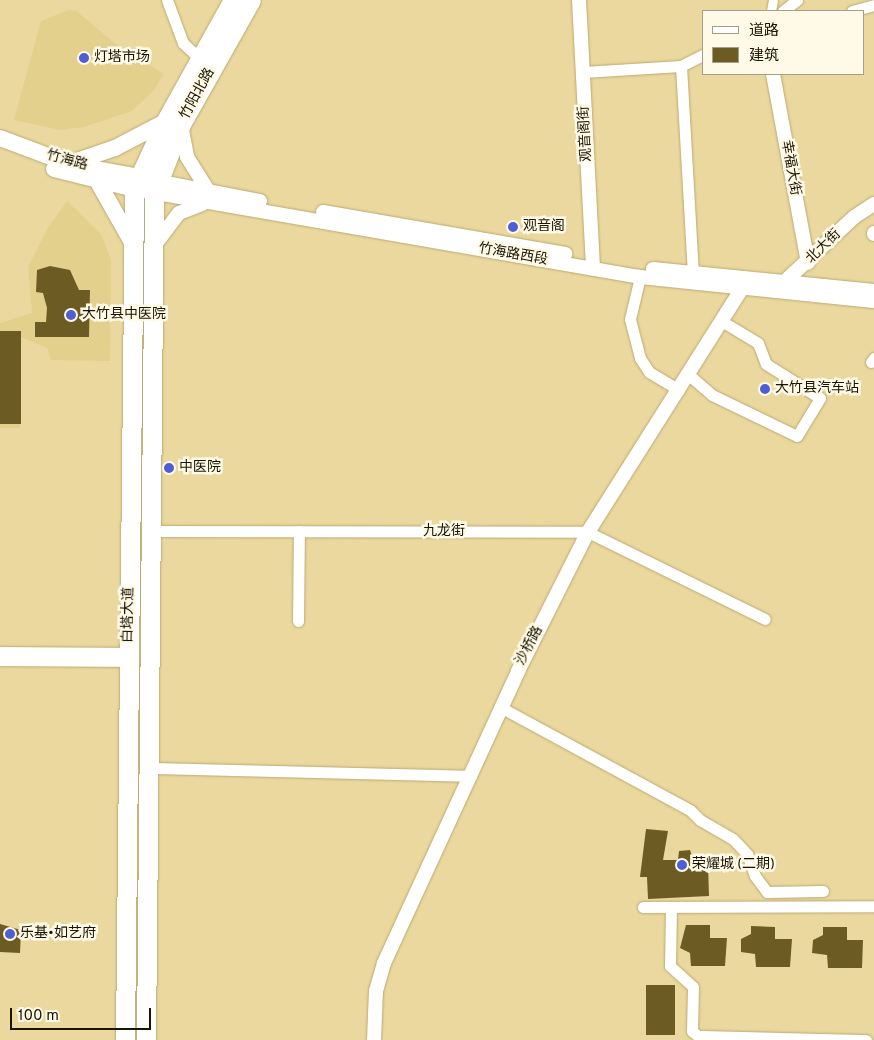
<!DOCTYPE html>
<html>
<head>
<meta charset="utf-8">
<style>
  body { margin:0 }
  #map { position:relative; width:874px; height:1040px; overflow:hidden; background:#ead89e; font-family:Overpass,"Noto Sans SC",sans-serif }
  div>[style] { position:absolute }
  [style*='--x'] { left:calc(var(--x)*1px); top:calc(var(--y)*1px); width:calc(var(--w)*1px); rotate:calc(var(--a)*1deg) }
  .built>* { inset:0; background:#e4d08d }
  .building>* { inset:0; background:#6c5c23; transform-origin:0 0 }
  .roads { filter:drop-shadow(0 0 1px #bbaa71) drop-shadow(0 0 1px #bbaa71) }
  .pedestrian>* { height:9px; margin:-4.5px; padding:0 4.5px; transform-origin:4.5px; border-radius:4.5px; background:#fff }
  .minor>* { height:11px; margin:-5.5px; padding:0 5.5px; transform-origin:5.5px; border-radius:5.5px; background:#fff }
  .tertiary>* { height:14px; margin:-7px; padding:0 7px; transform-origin:7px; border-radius:7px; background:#fff }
  .secondary>* { height:16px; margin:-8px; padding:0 8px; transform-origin:8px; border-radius:8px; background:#fff }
  .trunk>* { height:19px; margin:-9.5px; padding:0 9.5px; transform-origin:9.5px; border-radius:9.5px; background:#fff }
  .dots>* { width:14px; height:14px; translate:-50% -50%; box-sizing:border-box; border:2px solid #fffae8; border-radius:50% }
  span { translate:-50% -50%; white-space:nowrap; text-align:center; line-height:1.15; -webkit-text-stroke:5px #fffae8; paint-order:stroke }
  .poi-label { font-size:14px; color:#1b1400 }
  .left { translate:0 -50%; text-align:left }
  .street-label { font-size:14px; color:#1b1400 }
  .legend { position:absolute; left:702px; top:10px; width:162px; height:65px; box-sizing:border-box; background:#fffae8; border:1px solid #a49e8b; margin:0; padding:6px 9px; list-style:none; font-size:15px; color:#1b1400 }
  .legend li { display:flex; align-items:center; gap:10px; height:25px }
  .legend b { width:25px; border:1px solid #a49e8b }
  .scale { position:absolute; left:10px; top:1008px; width:141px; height:22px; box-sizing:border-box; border:2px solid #1b1400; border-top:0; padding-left:6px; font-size:15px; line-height:18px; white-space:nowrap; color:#1b1400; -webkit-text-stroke:4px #fffae8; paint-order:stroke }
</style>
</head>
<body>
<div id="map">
  <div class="built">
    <div style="clip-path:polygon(68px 10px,77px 11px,114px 43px,164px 74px,153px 91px,132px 111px,84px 127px,60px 130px,14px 120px,41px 21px)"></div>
    <div style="clip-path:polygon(67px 201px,101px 234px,111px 260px,110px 361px,51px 360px,47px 348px,21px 337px,20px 428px,0 428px,0 323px,32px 313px,28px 267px,47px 229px)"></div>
  </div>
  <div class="building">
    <div style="clip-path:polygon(50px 266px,70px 270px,79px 290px,90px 290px,89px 337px,35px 337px,35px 322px,46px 322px,47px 308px,43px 293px,36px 292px,37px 270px)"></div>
    <div style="left:0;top:331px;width:21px;height:93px"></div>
    <div style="clip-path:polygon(646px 829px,668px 831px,663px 860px,678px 860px,679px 851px,690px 850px,694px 863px,708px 864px,709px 896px,648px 899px,647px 877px,640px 877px)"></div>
    <div style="clip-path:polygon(0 924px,21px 930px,20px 953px,0 952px)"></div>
    <div style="clip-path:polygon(686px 925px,710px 925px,710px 938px,727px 938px,725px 966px,691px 966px,690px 953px,680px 948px)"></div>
    <div style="clip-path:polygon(751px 926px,775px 927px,775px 939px,792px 939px,790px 967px,756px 967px,755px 954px,741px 952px,741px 939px,751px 934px)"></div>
    <div style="clip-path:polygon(823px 927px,847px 927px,847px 940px,863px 940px,862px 968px,828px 968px,827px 955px,812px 953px,813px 940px,823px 935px)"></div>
    <div style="left:646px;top:985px;width:29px;height:50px"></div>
  </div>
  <div class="roads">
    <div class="pedestrian">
      <div style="--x:771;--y:11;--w:11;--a:-80"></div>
    </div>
    <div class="minor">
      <div style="--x:167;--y:0;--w:46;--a:69.6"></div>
      <div style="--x:183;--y:43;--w:23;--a:43"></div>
      <div style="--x:783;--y:11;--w:18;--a:-38"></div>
      <div style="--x:852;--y:11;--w:23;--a:-15"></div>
      <div style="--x:681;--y:66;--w:25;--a:-27"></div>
      <div style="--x:583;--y:72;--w:98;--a:-3.5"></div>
      <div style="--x:681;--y:66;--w:207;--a:86.7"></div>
      <div style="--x:640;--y:277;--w:43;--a:103.4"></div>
      <div style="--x:630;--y:319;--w:40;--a:75.6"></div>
      <div style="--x:640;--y:358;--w:17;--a:57"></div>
      <div style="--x:649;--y:372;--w:35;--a:31"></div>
      <div style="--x:871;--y:362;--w:5;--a:-53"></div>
      <div style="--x:689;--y:375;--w:30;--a:41"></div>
      <div style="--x:712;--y:395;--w:94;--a:25.8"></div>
      <div style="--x:797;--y:436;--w:44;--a:-58.8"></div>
      <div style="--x:820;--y:398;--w:64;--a:-147.8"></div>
      <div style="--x:766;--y:364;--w:22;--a:-111"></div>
      <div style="--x:758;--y:343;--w:41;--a:-149"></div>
      <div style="--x:151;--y:531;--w:437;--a:0.1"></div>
      <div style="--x:588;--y:532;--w:197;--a:26.2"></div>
      <div style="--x:298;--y:621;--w:90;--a:-89.4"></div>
      <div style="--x:502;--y:708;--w:214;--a:28.5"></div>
      <div style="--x:690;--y:810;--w:14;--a:45"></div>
      <div style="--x:700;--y:820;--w:38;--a:30"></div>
      <div style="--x:733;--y:839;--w:21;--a:47"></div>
      <div style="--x:747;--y:854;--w:23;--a:70"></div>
      <div style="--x:755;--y:876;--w:20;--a:53"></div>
      <div style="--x:767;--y:892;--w:56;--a:-1"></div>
      <div style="--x:149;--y:768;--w:322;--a:1.4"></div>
      <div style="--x:643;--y:907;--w:231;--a:-0.2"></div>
      <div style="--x:671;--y:908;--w:58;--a:91"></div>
      <div style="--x:670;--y:966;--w:31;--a:42"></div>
      <div style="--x:693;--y:987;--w:44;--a:91.3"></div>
      <div style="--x:692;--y:1031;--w:8;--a:40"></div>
      <div style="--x:698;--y:1036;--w:168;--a:1.4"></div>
    </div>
    <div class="tertiary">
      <div style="--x:579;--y:0;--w:269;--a:87"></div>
      <div style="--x:773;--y:74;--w:192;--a:79.5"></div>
      <div style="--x:181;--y:125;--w:33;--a:79"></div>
      <div style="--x:187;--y:157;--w:41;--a:57.8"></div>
      <div style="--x:157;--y:181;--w:105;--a:11"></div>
      <div style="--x:134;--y:189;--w:514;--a:9.87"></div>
      <div style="--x:640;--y:277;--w:235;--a:5.9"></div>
      <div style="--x:323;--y:212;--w:246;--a:9.8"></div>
      <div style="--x:874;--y:233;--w:1;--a:90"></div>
      <div style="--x:154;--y:246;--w:41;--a:-52.9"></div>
      <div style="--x:179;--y:213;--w:25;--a:-21"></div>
      <div style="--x:653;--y:269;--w:222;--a:5.7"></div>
      <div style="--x:782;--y:284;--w:98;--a:-42.9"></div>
      <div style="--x:854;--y:217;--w:24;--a:-33"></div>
      <div style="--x:374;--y:1040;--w:49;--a:-87.7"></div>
      <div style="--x:376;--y:991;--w:29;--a:-74"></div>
      <div style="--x:384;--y:963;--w:321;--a:-65.3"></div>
      <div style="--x:518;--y:671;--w:156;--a:-63.3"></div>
      <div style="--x:588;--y:532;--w:299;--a:-57.7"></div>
    </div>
    <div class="secondary">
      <div style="--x:0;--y:138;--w:74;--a:20.6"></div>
      <div style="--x:69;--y:164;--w:82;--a:10.5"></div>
      <div style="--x:71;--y:163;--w:46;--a:-18.8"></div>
      <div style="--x:115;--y:148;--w:56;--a:-27.5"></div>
      <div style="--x:54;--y:169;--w:82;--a:14"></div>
      <div style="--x:98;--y:182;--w:71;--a:60.6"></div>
    </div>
    <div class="trunk">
      <div style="--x:0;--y:656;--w:129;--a:0.4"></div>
      <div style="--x:125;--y:1040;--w:851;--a:-89.39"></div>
      <div style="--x:134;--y:189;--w:74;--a:-65.2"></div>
      <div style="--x:165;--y:122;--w:140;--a:-60.9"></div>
      <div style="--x:146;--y:1040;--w:847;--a:-89.46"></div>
      <div style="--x:154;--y:193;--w:74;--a:-68.6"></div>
      <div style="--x:181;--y:124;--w:142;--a:-60.6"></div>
    </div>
  </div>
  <div class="dots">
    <div style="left:84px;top:58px;background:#4f5ed3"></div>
    <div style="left:513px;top:227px;background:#4f5ed3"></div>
    <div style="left:71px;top:315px;background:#4f5ed3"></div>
    <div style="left:765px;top:389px;background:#4f5ed3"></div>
    <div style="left:169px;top:468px;background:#4f5ed3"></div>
    <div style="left:682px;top:865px;background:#4f5ed3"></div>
    <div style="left:10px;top:934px;background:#4f5ed3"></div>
  </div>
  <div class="poi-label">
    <span class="left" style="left:94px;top:58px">灯塔市场</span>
    <span class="left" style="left:523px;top:227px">观音阁</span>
    <span class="left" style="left:82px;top:315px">大竹县中医院</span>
    <span class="left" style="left:775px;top:389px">大竹县汽车站</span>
    <span class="left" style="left:179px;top:468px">中医院</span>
    <span class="left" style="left:692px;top:865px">荣耀城 (二期)</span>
    <span class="left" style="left:20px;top:934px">乐基•如艺府</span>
  </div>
  <div class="street-label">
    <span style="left:198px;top:94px;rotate:-61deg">竹阳北路</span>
    <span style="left:586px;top:134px;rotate:-93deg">观音阁街</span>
    <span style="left:67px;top:161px;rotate:15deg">竹海路</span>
    <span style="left:790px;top:168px;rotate:80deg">幸福大街</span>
    <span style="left:824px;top:247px;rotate:-44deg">北大街</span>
    <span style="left:513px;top:255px;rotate:10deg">竹海路西段</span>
    <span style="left:444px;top:532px">九龙街</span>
    <span style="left:129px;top:615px;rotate:-89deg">白塔大道</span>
    <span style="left:530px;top:646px;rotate:-63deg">沙桥路</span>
  </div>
  <ul class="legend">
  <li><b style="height:6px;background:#fff"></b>道路</li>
  <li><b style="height:14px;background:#6c5c23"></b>建筑</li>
  </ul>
  <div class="scale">100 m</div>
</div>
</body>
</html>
